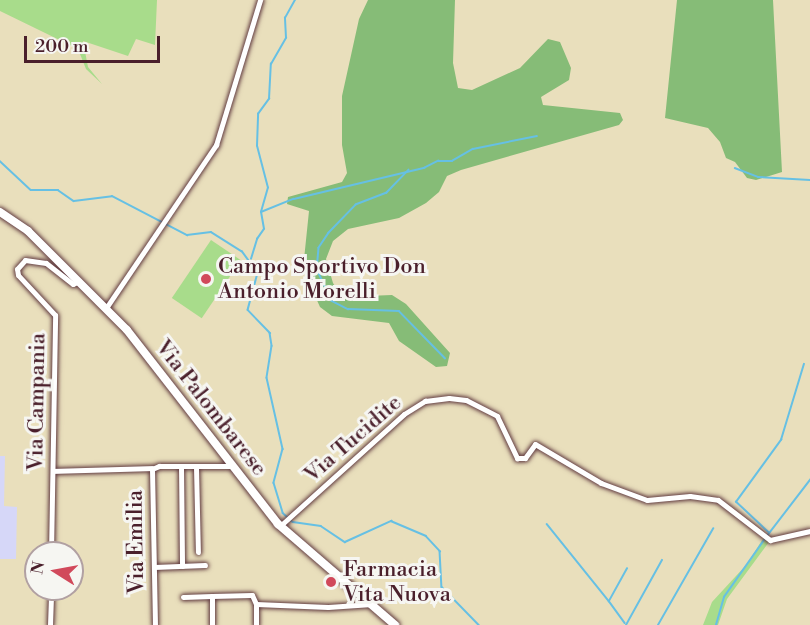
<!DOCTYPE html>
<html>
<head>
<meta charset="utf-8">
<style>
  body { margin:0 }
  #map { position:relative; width:810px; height:625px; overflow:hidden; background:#e9dfbc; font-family:"Libre Bodoni",serif }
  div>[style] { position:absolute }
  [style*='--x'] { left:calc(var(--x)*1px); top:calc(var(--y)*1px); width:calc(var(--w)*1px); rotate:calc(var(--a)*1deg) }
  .built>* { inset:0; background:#d6d7f8 }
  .green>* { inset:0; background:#a8dc8b; transform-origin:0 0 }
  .forest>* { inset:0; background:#86bc77 }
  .stream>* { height:1.5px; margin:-0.75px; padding:0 0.75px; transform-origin:0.75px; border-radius:0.75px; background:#66c0e4 }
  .roads { filter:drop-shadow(0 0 2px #623c41) drop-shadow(0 0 2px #623c41) }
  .street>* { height:5px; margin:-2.5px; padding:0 2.5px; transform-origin:2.5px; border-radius:2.5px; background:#fff }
  .secondary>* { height:8px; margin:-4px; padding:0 4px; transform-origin:4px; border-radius:4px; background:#fff }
  .dots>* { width:16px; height:16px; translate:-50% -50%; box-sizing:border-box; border:3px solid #f6f6f2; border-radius:50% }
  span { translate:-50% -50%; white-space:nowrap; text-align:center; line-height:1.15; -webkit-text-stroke:6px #f6f6f2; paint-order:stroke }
  .poi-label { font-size:22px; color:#4a1f2b }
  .left { translate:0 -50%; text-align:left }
  .street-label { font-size:22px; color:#4a1f2b }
  .north { position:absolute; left:24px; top:541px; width:60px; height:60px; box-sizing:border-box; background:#f6f6f2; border:2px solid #b1a0a2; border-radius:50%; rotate:281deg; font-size:16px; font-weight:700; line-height:24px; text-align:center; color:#4a1f2b }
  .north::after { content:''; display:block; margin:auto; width:21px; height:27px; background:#d1495b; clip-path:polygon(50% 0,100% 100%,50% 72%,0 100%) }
  .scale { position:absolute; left:24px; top:36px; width:136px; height:27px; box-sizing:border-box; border:3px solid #4a1f2b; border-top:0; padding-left:8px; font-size:18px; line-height:21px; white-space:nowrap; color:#4a1f2b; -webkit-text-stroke:4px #f6f6f2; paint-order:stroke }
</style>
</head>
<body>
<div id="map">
  <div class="built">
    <div style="clip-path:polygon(0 456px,5px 456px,4px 506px,17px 507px,16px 559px,0 559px)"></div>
  </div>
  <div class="green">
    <div style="clip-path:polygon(0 0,157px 0,155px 45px,136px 39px,128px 56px,83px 41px,88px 67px,102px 84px,86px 69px,78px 49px,0 11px)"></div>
    <div style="left:211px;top:240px;width:36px;height:70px;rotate:34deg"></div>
    <div style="clip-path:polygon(764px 537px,769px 542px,727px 599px,718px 625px,703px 625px,712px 602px,747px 564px)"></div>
  </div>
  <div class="forest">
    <div style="clip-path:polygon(368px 0,455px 0,453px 63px,458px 88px,472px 90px,520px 68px,548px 39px,560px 42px,571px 68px,569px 80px,541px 97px,543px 105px,620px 113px,623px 120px,619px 125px,461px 170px,447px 176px,439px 192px,426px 203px,399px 218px,348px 229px,333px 241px,326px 259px,333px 283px,342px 297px,392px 295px,406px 304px,450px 353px,447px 366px,436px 367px,399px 341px,389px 323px,332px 316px,320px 307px,303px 269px,309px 211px,287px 204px,288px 197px,342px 182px,347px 173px,342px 145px,342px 96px,359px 19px)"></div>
    <div style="clip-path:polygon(677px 0,773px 0,782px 172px,756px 180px,747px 178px,735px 162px,726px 158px,720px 142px,708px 128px,665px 118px)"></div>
  </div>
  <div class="stream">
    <div style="--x:0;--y:161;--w:42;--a:43.1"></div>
    <div style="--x:31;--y:190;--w:27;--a:0"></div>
    <div style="--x:58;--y:190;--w:19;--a:35"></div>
    <div style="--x:74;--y:201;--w:38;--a:-7"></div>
    <div style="--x:112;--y:196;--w:85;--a:27.5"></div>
    <div style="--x:187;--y:235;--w:24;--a:-7"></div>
    <div style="--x:211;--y:232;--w:36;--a:32"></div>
    <div style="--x:242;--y:251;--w:27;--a:54"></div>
    <div style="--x:258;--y:273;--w:38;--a:105"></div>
    <div style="--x:248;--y:310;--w:32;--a:46"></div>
    <div style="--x:270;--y:333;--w:13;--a:81"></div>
    <div style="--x:272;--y:346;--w:32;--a:99"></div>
    <div style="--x:267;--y:378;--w:73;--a:77.3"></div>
    <div style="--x:283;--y:449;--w:35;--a:105"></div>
    <div style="--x:274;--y:483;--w:31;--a:73"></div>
    <div style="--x:283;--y:513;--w:13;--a:42"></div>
    <div style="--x:293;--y:522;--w:28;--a:8"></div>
    <div style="--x:321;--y:526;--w:29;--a:34"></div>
    <div style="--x:345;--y:542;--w:51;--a:-24.5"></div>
    <div style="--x:391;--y:521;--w:38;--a:23"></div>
    <div style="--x:426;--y:536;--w:21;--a:47"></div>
    <div style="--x:440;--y:551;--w:36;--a:87"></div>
    <div style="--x:442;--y:587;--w:53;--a:45.8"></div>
    <div style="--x:735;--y:168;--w:25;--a:21"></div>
    <div style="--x:758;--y:177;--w:52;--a:3.3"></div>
    <div style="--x:409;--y:170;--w:32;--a:134"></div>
    <div style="--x:387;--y:193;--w:33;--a:159"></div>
    <div style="--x:356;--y:205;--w:39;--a:134"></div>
    <div style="--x:329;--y:233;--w:18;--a:124"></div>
    <div style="--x:319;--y:248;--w:21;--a:95"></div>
    <div style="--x:317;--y:269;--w:35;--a:65"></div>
    <div style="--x:332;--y:301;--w:18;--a:27"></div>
    <div style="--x:348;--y:309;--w:51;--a:2.2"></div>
    <div style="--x:399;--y:311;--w:66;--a:45.6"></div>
    <div style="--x:261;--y:212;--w:35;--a:-22"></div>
    <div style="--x:294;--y:199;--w:134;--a:-13.4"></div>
    <div style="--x:424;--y:168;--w:16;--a:-27"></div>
    <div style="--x:438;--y:161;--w:14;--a:0"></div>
    <div style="--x:452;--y:161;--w:24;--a:-30"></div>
    <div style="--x:473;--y:149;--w:65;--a:-11.5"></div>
    <div style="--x:251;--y:259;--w:21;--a:-73"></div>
    <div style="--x:257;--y:239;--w:12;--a:-55"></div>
    <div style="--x:264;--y:229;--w:17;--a:-100"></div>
    <div style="--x:261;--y:212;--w:25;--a:-74"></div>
    <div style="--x:268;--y:188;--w:43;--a:-104.7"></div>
    <div style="--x:257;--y:146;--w:32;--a:-88"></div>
    <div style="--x:258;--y:114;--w:19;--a:-54"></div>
    <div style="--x:269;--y:99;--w:35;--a:-87"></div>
    <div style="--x:271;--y:64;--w:30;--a:-60"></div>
    <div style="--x:286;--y:38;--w:20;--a:-93"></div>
    <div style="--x:285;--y:18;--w:21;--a:-61"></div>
    <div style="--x:547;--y:524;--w:99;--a:51.2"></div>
    <div style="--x:609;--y:601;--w:37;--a:-61"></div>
    <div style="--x:769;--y:533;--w:45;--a:-136.8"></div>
    <div style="--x:736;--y:502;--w:77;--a:-54"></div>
    <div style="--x:781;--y:440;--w:79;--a:-73.2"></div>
    <div style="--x:767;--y:536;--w:71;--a:-52.5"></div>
    <div style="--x:609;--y:601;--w:27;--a:54"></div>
    <div style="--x:626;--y:625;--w:74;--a:-61"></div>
    <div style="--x:658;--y:625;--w:111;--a:-60.2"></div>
    <div style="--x:716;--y:625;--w:29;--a:-74"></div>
    <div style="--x:724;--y:597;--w:70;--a:-54.9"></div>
  </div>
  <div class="roads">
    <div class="street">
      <div style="--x:106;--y:308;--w:197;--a:-56"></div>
      <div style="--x:216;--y:145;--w:152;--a:-73.1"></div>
      <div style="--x:181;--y:466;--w:100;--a:89.4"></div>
      <div style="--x:196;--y:467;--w:85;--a:88.7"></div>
      <div style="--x:53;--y:471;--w:99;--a:-1.7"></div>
      <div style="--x:280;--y:526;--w:167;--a:-42.1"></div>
      <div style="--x:404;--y:414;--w:25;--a:-32"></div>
      <div style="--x:425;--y:401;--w:24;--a:-7"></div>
      <div style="--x:449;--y:398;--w:17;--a:7"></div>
      <div style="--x:466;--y:400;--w:35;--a:27"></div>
      <div style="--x:497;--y:416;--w:47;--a:64.5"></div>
      <div style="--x:517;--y:458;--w:8;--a:0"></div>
      <div style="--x:525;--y:458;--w:17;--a:-54"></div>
      <div style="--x:535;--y:444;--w:77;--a:30.6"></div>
      <div style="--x:601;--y:483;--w:49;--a:20.3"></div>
      <div style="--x:647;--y:500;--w:43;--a:-5.3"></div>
      <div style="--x:690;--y:496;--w:28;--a:8"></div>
      <div style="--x:718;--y:500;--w:66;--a:37.6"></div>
      <div style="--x:770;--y:540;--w:41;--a:-12.7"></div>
      <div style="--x:51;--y:553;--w:238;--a:-89"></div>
      <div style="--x:55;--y:315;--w:54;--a:-132.8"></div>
      <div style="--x:18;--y:275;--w:6;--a:-99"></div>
      <div style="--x:17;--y:269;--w:12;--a:-48"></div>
      <div style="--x:25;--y:260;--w:21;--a:8"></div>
      <div style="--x:46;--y:263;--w:34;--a:38"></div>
      <div style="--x:73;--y:284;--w:7;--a:-27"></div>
      <div style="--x:154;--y:567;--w:51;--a:-2.2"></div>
      <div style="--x:183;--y:597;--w:29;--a:-2"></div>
      <div style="--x:50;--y:625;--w:36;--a:-88"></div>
      <div style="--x:155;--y:625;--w:156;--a:-91.1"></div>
      <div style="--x:152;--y:469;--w:8;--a:-23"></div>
      <div style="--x:159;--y:466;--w:74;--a:0"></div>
      <div style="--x:212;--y:625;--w:29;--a:-90"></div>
      <div style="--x:212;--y:596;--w:40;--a:-1.4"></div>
      <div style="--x:252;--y:595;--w:10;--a:66"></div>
      <div style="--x:256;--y:625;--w:21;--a:-90"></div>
      <div style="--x:256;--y:604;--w:72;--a:2.4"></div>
      <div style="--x:328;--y:607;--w:44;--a:-3.9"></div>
    </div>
    <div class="secondary">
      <div style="--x:0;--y:212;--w:34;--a:34"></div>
      <div style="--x:28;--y:231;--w:140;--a:45"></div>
      <div style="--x:127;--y:330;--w:246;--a:52.1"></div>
      <div style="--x:278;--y:524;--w:155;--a:40.8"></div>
    </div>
  </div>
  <div class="dots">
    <div style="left:206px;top:279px;background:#d1495b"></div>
    <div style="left:331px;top:582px;background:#d1495b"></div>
  </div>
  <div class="poi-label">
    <span class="left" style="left:218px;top:279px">Campo Sportivo Don<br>Antonio Morelli</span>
    <span class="left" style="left:343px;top:582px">Farmacia<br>Vita Nuova</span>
  </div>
  <div class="street-label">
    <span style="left:37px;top:402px;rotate:-89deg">Via Campania</span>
    <span style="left:211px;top:408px;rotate:52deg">Via Palombarese</span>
    <span style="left:353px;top:439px;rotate:-41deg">Via Tucidite</span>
    <span style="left:136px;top:542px;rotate:-91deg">Via Emilia</span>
  </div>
  <div class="north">N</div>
  <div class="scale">200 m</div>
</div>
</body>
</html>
